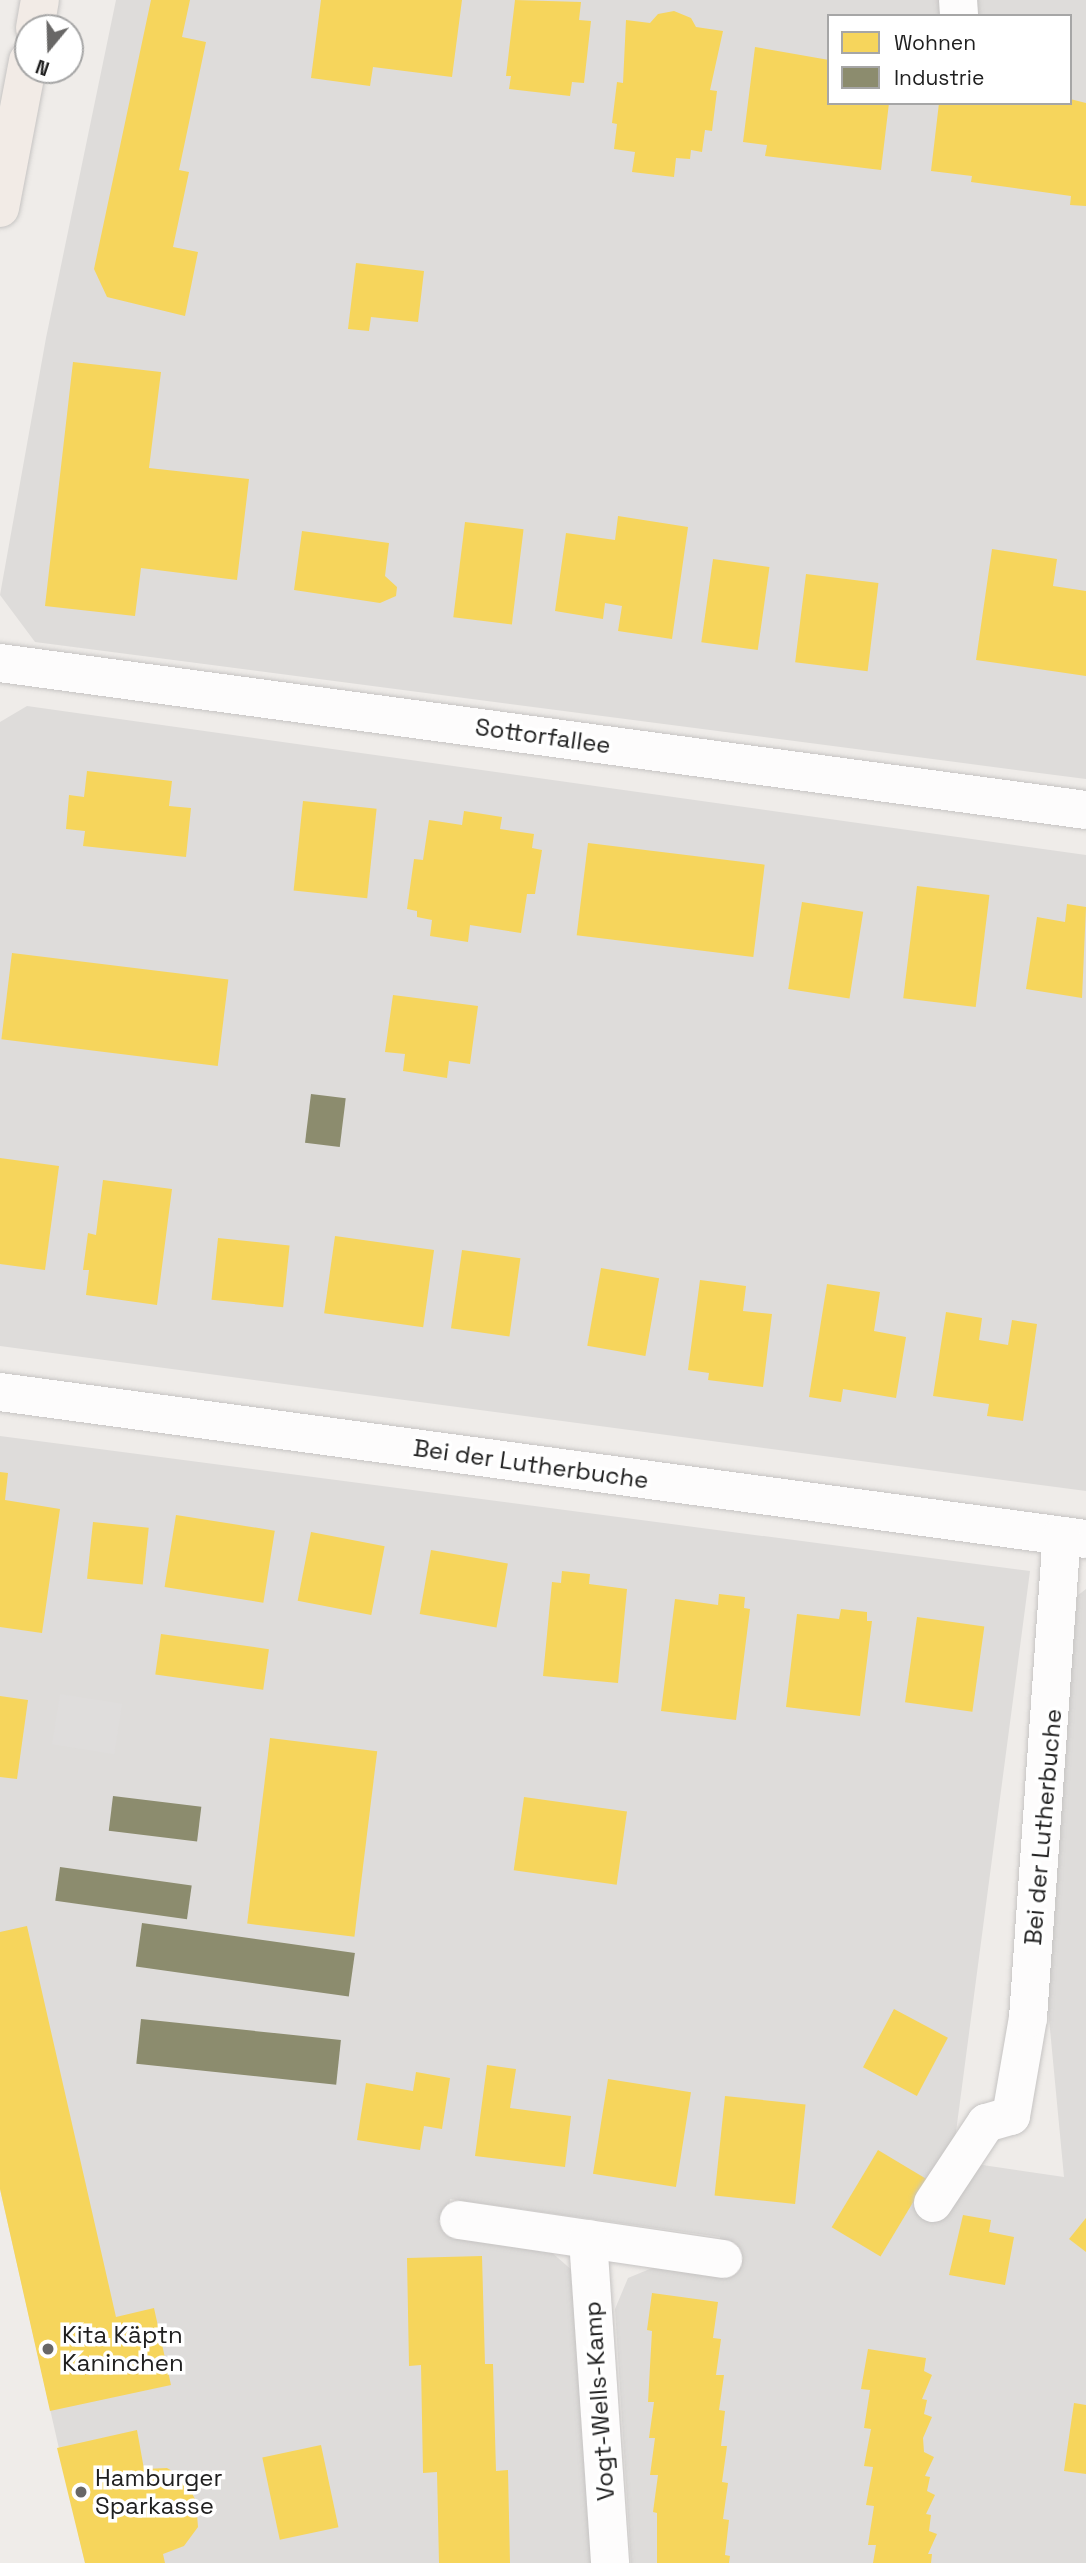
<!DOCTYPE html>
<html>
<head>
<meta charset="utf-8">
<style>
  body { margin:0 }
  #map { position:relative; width:1086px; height:2563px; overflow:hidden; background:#efece9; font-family:"Space Grotesk",sans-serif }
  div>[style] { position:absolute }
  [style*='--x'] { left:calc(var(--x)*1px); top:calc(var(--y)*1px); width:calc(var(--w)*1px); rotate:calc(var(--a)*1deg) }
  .residential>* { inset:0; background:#dedcda }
  .parking>* { inset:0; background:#dfdddc; transform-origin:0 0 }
  .homes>* { inset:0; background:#f6d55c; transform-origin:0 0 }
  .industry>* { inset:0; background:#8c8c6e; transform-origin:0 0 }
  .roads { filter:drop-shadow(0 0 2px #c6c4c3) drop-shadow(0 0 2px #c6c4c3) }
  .minor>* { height:38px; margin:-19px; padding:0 19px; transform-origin:19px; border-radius:19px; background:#fdfcfc }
  .major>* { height:38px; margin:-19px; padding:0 19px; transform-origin:19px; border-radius:19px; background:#f2ebe6 }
  .dots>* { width:19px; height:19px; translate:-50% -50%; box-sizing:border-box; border:4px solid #fff; border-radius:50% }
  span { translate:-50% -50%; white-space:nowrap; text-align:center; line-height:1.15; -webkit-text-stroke:7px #fff; paint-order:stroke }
  .street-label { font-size:24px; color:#202020 }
  .poi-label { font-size:24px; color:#202020 }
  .left { translate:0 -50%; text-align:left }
  .legend { position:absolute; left:827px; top:14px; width:245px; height:91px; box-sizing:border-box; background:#fff; border:2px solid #a6a6a6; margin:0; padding:9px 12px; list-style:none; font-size:21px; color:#202020 }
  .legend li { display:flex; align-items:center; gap:14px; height:35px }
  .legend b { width:35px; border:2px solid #a6a6a6 }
  .north { position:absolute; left:14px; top:14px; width:70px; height:70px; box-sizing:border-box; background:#fff; border:2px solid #a6a6a6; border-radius:50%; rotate:199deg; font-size:19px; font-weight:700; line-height:28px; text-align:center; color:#202020 }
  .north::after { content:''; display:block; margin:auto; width:24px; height:32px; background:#686766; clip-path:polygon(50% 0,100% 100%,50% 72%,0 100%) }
</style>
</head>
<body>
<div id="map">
  <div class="residential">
    <div style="clip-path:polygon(evenodd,116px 0,1086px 0,1086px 779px,35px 642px,0 595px,46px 338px,116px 0,829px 16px,1070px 16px,1070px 103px,829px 103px,829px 16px)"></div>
    <div style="clip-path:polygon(27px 706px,1086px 855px,1086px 1491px,0 1346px,0 722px)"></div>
    <div style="clip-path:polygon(0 1436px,1030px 1571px,954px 2147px,969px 2163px,1064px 2177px,1046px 1987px,1077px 1596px,1086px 1589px,1086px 2563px,631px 2563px,615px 2309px,628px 2278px,657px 2266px,716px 2274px,720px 2237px,450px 2199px,446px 2233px,549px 2250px,574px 2272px,596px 2563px,85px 2563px,0 2189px)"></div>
  </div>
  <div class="parking">
    <div style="left:60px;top:1694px;width:63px;height:51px;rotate:9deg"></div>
  </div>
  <div class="homes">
    <div style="clip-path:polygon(151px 0,190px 0,182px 37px,206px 42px,179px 170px,189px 172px,173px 247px,198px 252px,185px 316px,107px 297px,94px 269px)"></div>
    <div style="clip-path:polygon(321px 0,462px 0,452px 77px,373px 67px,370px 86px,311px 78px)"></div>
    <div style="clip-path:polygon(515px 0,581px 2px,579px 20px,591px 21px,584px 83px,572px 82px,570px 96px,509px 89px,511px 76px,506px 76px)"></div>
    <div style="clip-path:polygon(674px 11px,691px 18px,696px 27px,723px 31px,710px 90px,717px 91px,712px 131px,705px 130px,702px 152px,691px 150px,690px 159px,676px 158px,674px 177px,632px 172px,635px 152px,614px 149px,617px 124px,612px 123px,617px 82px,623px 83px,626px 20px,650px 23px,658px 14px)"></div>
    <div style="clip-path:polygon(755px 47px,829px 60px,829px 103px,889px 103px,881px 170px,765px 156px,767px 145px,743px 142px)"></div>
    <div style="clip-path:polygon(1070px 99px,1086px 103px,1086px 206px,1070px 205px,1071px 196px,971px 182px,972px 176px,931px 171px,939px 103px,1070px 103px)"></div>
    <div style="clip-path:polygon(356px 263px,424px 271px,418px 322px,371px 317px,369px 331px,348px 329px)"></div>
    <div style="clip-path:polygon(73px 362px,161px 372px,149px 468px,249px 479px,237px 580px,141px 568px,135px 616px,45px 606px)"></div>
    <div style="clip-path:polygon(618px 516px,688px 527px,672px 639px,618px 631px,622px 606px,605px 603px,603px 619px,555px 611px,566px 533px,615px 540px)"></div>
    <div style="left:465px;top:522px;width:59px;height:96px;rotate:7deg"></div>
    <div style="clip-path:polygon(302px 531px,389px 543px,385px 576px,397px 587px,396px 596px,380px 603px,294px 590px)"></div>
    <div style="clip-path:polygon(992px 549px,1057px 559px,1053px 586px,1086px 591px,1086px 676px,976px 660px)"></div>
    <div style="left:713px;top:559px;width:57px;height:84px;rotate:8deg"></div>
    <div style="left:806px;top:574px;width:73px;height:89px;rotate:7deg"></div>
    <div style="clip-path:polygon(87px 771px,172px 781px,169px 806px,191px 808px,186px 857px,83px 846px,85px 831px,66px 829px,69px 795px,84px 797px)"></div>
    <div style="left:303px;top:801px;width:74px;height:90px;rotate:6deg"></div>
    <div style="clip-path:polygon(464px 811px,502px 817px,500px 829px,534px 834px,532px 848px,542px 850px,535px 894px,527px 894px,521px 933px,470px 925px,468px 942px,430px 936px,432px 920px,417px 917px,417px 911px,407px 909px,414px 859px,423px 860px,429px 820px,462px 825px)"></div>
    <div style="left:588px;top:843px;width:178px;height:93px;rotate:7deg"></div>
    <div style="left:917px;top:886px;width:73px;height:113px;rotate:7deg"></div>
    <div style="left:802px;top:902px;width:62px;height:88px;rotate:9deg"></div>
    <div style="clip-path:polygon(1067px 904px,1086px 907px,1082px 998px,1026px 989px,1037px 917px,1065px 922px)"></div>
    <div style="left:12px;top:953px;width:218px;height:87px;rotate:7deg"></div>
    <div style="clip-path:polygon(393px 995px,478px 1006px,470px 1064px,449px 1061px,447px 1078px,403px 1071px,405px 1054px,385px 1052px)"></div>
    <div style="clip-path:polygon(0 1158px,59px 1166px,45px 1270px,0 1264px)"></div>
    <div style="clip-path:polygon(103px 1180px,172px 1189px,157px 1305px,86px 1295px,89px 1270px,83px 1270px,88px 1233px,96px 1235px)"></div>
    <div style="left:335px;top:1236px;width:100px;height:78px;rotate:8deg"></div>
    <div style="left:218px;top:1238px;width:72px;height:62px;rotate:6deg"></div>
    <div style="left:462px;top:1250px;width:59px;height:79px;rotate:8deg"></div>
    <div style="left:601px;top:1268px;width:59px;height:79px;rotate:10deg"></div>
    <div style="clip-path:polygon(700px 1280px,746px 1286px,743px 1311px,772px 1314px,763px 1387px,708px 1380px,709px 1373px,688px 1370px)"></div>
    <div style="clip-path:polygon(827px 1284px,880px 1292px,874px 1331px,906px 1337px,896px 1398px,843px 1389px,841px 1402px,809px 1397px)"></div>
    <div style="clip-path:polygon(946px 1312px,982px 1318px,979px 1340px,1008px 1345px,1012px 1320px,1037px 1324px,1023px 1421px,987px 1416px,989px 1404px,933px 1396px)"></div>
    <div style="clip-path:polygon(0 1472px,8px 1473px,5px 1500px,60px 1509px,42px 1633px,0 1627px)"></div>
    <div style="left:176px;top:1515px;width:100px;height:73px;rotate:9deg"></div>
    <div style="left:93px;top:1522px;width:56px;height:57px;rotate:6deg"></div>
    <div style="left:311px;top:1532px;width:75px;height:70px;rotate:11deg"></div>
    <div style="left:431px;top:1550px;width:78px;height:65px;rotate:10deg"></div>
    <div style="clip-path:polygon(562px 1571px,590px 1574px,589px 1584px,627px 1589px,618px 1683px,543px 1676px,552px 1582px,561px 1583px)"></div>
    <div style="clip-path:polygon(719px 1594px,745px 1597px,744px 1608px,750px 1609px,736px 1720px,661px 1711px,675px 1599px,718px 1605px)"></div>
    <div style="clip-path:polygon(841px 1609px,867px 1612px,867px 1621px,872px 1621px,860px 1716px,786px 1707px,797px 1614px,839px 1619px)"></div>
    <div style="left:917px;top:1617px;width:68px;height:86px;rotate:8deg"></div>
    <div style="left:161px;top:1634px;width:109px;height:41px;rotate:8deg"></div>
    <div style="clip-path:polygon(0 1696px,28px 1700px,17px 1779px,0 1777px)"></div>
    <div style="left:270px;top:1738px;width:108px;height:187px;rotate:7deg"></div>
    <div style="left:524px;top:1797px;width:104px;height:74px;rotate:8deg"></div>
    <div style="clip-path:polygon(27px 1926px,116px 2317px,154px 2308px,171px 2385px,50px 2411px,0 2189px,0 1932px)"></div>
    <div style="left:894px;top:2009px;width:61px;height:66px;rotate:28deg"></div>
    <div style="clip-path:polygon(487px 2065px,516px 2069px,510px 2108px,571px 2116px,565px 2167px,475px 2156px)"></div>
    <div style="clip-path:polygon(416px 2072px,450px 2078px,442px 2129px,424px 2126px,420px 2150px,357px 2140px,366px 2083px,413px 2091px)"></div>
    <div style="left:608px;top:2079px;width:84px;height:96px;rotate:9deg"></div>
    <div style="left:725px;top:2096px;width:81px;height:100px;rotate:6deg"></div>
    <div style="left:878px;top:2150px;width:57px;height:90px;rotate:31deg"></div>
    <div style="clip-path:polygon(963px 2215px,991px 2220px,989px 2232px,1014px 2237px,1005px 2285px,949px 2275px)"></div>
    <div style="clip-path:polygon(1086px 2218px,1086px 2252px,1069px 2239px)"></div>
    <div style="clip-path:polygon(482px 2256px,485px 2364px,493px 2364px,496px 2471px,508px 2470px,510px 2563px,439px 2563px,437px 2472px,423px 2473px,421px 2365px,409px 2366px,407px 2258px)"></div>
    <div style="clip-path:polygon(652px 2293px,718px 2302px,713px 2338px,721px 2339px,716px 2375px,724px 2375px,719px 2410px,725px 2411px,721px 2446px,727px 2446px,722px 2482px,728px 2483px,723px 2519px,729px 2520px,725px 2555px,730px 2556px,729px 2563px,657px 2563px,657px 2513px,653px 2512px,658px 2475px,650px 2475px,655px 2438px,649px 2438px,654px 2402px,648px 2402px,652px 2331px,647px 2330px)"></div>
    <div style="clip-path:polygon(868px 2349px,926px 2358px,924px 2371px,932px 2375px,922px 2399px,927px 2400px,924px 2414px,932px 2417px,923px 2438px,924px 2452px,934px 2457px,925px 2476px,930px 2477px,927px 2491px,935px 2495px,926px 2514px,931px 2515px,929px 2531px,937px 2534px,928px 2554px,932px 2554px,931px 2563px,873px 2563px,876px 2545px,868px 2545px,874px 2506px,866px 2505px,873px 2467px,864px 2466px,871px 2429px,864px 2428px,870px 2390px,861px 2389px)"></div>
    <div style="clip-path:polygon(1074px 2403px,1086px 2405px,1086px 2474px,1064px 2471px)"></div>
    <div style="clip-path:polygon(137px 2430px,144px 2469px,167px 2468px,184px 2478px,196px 2501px,198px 2527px,184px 2546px,163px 2554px,165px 2563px,85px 2563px,57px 2448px)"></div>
    <div style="left:321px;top:2445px;width:84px;height:60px;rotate:78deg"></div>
  </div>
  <div class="industry">
    <div style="left:311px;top:1094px;width:35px;height:49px;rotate:7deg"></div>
    <div style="left:113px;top:1796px;width:89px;height:35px;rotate:7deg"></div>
    <div style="left:60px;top:1867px;width:133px;height:34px;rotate:8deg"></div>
    <div style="left:142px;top:1923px;width:215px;height:44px;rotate:8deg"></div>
    <div style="left:141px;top:2019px;width:201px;height:45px;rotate:6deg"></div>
  </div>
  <div class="roads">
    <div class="minor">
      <div style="--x:958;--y:0;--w:16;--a:86"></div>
      <div style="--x:0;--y:663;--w:1096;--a:7.71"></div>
      <div style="--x:0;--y:1392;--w:1096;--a:7.71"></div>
      <div style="--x:933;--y:2203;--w:96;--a:-56.5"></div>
      <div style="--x:986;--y:2123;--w:26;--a:-16"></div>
      <div style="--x:1011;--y:2116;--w:99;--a:-80.2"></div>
      <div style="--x:1028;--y:2018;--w:483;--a:-86"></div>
      <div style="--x:459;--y:2220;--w:267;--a:8.4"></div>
      <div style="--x:588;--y:2239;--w:325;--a:86.1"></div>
    </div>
    <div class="major">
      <div style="--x:35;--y:28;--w:28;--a:-80"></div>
      <div style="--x:0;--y:208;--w:150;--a:-79.2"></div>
    </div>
  </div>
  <div class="dots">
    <div style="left:48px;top:2349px;background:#686766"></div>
    <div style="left:81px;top:2492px;background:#686766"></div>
  </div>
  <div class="street-label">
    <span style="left:543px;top:736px;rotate:8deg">Sottorfallee</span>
    <span style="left:531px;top:1464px;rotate:8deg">Bei der Lutherbuche</span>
    <span style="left:1043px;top:1827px;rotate:-85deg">Bei der Lutherbuche</span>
    <span style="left:599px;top:2401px;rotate:-94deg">Vogt-Wells-Kamp</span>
  </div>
  <div class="poi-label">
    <span class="left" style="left:62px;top:2349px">Kita Käptn<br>Kaninchen</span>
    <span class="left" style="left:95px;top:2492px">Hamburger<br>Sparkasse</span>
  </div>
  <ul class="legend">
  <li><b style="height:19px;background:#f6d55c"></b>Wohnen</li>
  <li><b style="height:19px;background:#8c8c6e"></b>Industrie</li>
  </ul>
  <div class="north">N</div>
</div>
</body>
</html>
